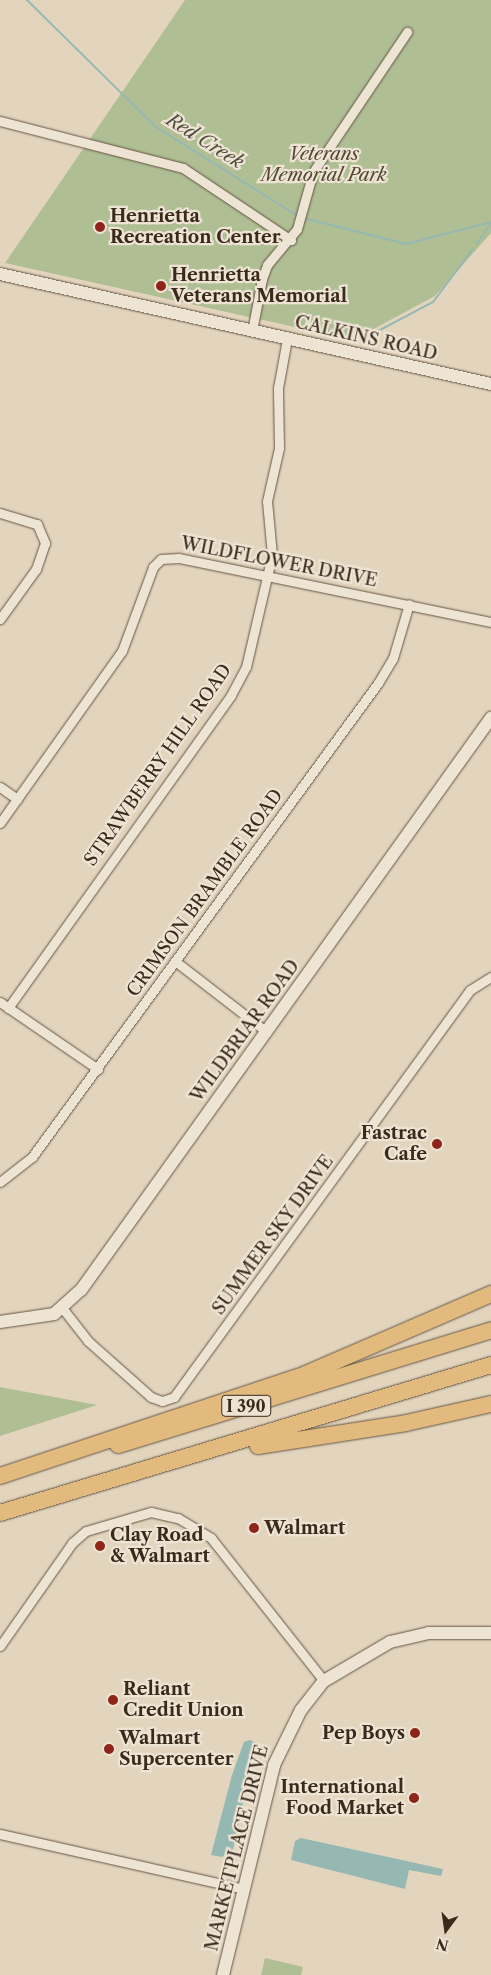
<!DOCTYPE html>
<html>
<head>
<meta charset="utf-8">
<style>
  body { margin:0 }
  #map { position:relative; width:491px; height:1975px; overflow:hidden; background:#e3d5bd; font-family:"Libre Caslon Text",serif }
  div>[style] { position:absolute }
  [style*='--x'] { left:calc(var(--x)*1px); top:calc(var(--y)*1px); width:calc(var(--w)*1px); rotate:calc(var(--a)*1deg) }
  .green>* { inset:0; background:#b0be94 }
  .water>* { inset:0; background:#95b8b2 }
  .stream>* { height:2px; margin:-1px; padding:0 1px; transform-origin:1px; border-radius:1px; background:#95b8b2 }
  .roads { filter:drop-shadow(0 0 1px #645544) drop-shadow(0 0 1px #645544) }
  .street>* { height:9px; margin:-4.5px; padding:0 4.5px; transform-origin:4.5px; border-radius:4.5px; background:#ede4d4 }
  .secondary>* { height:12px; margin:-6px; padding:0 6px; transform-origin:6px; border-radius:6px; background:#ede4d4 }
  .highway>* { height:16px; margin:-8px; padding:0 8px; transform-origin:8px; border-radius:8px; background:#e2ba7e }
  .dots>* { width:14px; height:14px; translate:-50% -50%; box-sizing:border-box; border:2px solid #ede4d4; border-radius:50% }
  span { translate:-50% -50%; white-space:nowrap; text-align:center; line-height:1.15; -webkit-text-stroke:4.5px #ede4d4; paint-order:stroke }
  .shield-label span { padding:1px 4px; background:#ede4d4; border:1px solid; border-radius:4px; -webkit-text-stroke-width:0 }
  .shield-label { font-size:16px; color:#3a2a1b; font-weight:700 }
  .park-label { font-size:18px; color:#524833; font-style:italic }
  .poi-label { font-size:18px; color:#3a2a1b; font-weight:700 }
  .left { translate:0 -50%; text-align:left }
  .right { translate:-100% -50%; text-align:right }
  .street-label { font-size:18px; color:#3a2a1b }
  .water-label { font-size:19px; color:#514e41; font-style:italic }
  .north { position:absolute; left:421px; top:1905px; width:50px; height:50px; -webkit-text-stroke:4px #ede4d4; paint-order:stroke; rotate:194deg; font-size:14px; font-weight:700; line-height:20px; text-align:center; color:#3a2a1b }
  .north::after { content:''; display:block; margin:auto; width:18px; height:22px; background:#3a2a1b; clip-path:polygon(50% 0,100% 100%,50% 72%,0 100%) }
</style>
</head>
<body>
<div id="map">
  <div class="green">
    <div style="clip-path:polygon(185px 0,491px 0,491px 233px,435px 296px,353px 340px,5px 263px)"></div>
    <div style="clip-path:polygon(0 1387px,97px 1405px,0 1436px)"></div>
    <div style="clip-path:polygon(265px 1958px,303px 1967px,301px 1975px,261px 1975px)"></div>
  </div>
  <div class="water">
    <div style="clip-path:polygon(250px 1740px,256px 1743px,233px 1849px,222px 1857px,211px 1855px,232px 1775px,244px 1742px)"></div>
    <div style="clip-path:polygon(301px 1838px,443px 1869px,441px 1876px,409px 1870px,405px 1889px,291px 1860px,295px 1841px)"></div>
  </div>
  <div class="stream">
    <div style="--x:27;--y:0;--w:181;--a:44.6"></div>
    <div style="--x:156;--y:127;--w:168;--a:32.1"></div>
    <div style="--x:303;--y:218;--w:106;--a:14.2"></div>
    <div style="--x:406;--y:244;--w:88;--a:-14.5"></div>
    <div style="--x:477;--y:244;--w:25;--a:-56"></div>
    <div style="--x:361;--y:340;--w:81;--a:-27.8"></div>
    <div style="--x:433;--y:302;--w:66;--a:-53"></div>
  </div>
  <div class="roads">
    <div class="street">
      <div style="--x:0;--y:121;--w:189;--a:14.4"></div>
      <div style="--x:183;--y:168;--w:130;--a:33.7"></div>
      <div style="--x:252;--y:331;--w:53;--a:-79.1"></div>
      <div style="--x:262;--y:279;--w:15;--a:-70"></div>
      <div style="--x:267;--y:265;--w:47;--a:-50.2"></div>
      <div style="--x:297;--y:229;--w:59;--a:-74.3"></div>
      <div style="--x:313;--y:172;--w:169;--a:-56.1"></div>
      <div style="--x:0;--y:513;--w:39;--a:17"></div>
      <div style="--x:37;--y:524;--w:21;--a:67"></div>
      <div style="--x:45;--y:543;--w:28;--a:109"></div>
      <div style="--x:36;--y:569;--w:62;--a:125.8"></div>
      <div style="--x:0;--y:787;--w:21;--a:35"></div>
      <div style="--x:0;--y:823;--w:211;--a:-54.7"></div>
      <div style="--x:122;--y:651;--w:90;--a:-69.7"></div>
      <div style="--x:153;--y:567;--w:11;--a:-45"></div>
      <div style="--x:161;--y:559;--w:18;--a:-3"></div>
      <div style="--x:179;--y:558;--w:318;--a:11.6"></div>
      <div style="--x:175;--y:961;--w:116;--a:37.7"></div>
      <div style="--x:0;--y:1002;--w:119;--a:34.4"></div>
      <div style="--x:8;--y:1008;--w:384;--a:-54.5"></div>
      <div style="--x:231;--y:695;--w:32;--a:-62"></div>
      <div style="--x:246;--y:667;--w:115;--a:-76.9"></div>
      <div style="--x:272;--y:555;--w:54;--a:-95.3"></div>
      <div style="--x:267;--y:501;--w:54;--a:-77.2"></div>
      <div style="--x:279;--y:448;--w:60;--a:-91"></div>
      <div style="--x:278;--y:388;--w:50;--a:-79.6"></div>
      <div style="--x:0;--y:1182;--w:41;--a:-38"></div>
      <div style="--x:32;--y:1157;--w:587;--a:-53.87"></div>
      <div style="--x:378;--y:683;--w:29;--a:-59"></div>
      <div style="--x:393;--y:658;--w:56;--a:-73.5"></div>
      <div style="--x:63;--y:1309;--w:41;--a:52"></div>
      <div style="--x:88;--y:1341;--w:84;--a:41.6"></div>
      <div style="--x:151;--y:1397;--w:12;--a:20"></div>
      <div style="--x:162;--y:1401;--w:13;--a:-18"></div>
      <div style="--x:174;--y:1397;--w:503;--a:-53.97"></div>
      <div style="--x:470;--y:990;--w:25;--a:-32"></div>
      <div style="--x:0;--y:1646;--w:126;--a:-55"></div>
      <div style="--x:72;--y:1543;--w:18;--a:-41"></div>
      <div style="--x:86;--y:1531;--w:68;--a:-16.3"></div>
      <div style="--x:151;--y:1512;--w:28;--a:13"></div>
      <div style="--x:178;--y:1518;--w:39;--a:31"></div>
      <div style="--x:211;--y:1538;--w:182;--a:51.7"></div>
      <div style="--x:0;--y:1834;--w:250;--a:12.7"></div>
    </div>
    <div class="secondary">
      <div style="--x:0;--y:274;--w:503;--a:12.63"></div>
      <div style="--x:0;--y:1322;--w:55;--a:-8.4"></div>
      <div style="--x:54;--y:1314;--w:36;--a:-42"></div>
      <div style="--x:81;--y:1290;--w:704;--a:-54.37"></div>
      <div style="--x:223;--y:1975;--w:216;--a:-76.3"></div>
      <div style="--x:274;--y:1765;--w:61;--a:-63.9"></div>
      <div style="--x:301;--y:1710;--w:37;--a:-52"></div>
      <div style="--x:324;--y:1681;--w:77;--a:-30.6"></div>
      <div style="--x:390;--y:1642;--w:39;--a:-13"></div>
      <div style="--x:428;--y:1633;--w:63;--a:0"></div>
    </div>
    <div class="highway">
      <div style="--x:118;--y:1445;--w:390;--a:-17.1"></div>
      <div style="--x:258;--y:1446;--w:150;--a:-8.8"></div>
      <div style="--x:406;--y:1423;--w:87;--a:-12.6"></div>
      <div style="--x:0;--y:1476;--w:323;--a:-18.4"></div>
      <div style="--x:306;--y:1374;--w:202;--a:-23.4"></div>
      <div style="--x:0;--y:1513;--w:513;--a:-16.77"></div>
    </div>
  </div>
  <div class="dots">
    <div style="left:100px;top:227px;background:#8f2418"></div>
    <div style="left:161px;top:286px;background:#8f2418"></div>
    <div style="left:437px;top:1144px;background:#8f2418"></div>
    <div style="left:254px;top:1528px;background:#8f2418"></div>
    <div style="left:100px;top:1546px;background:#8f2418"></div>
    <div style="left:113px;top:1700px;background:#8f2418"></div>
    <div style="left:415px;top:1733px;background:#8f2418"></div>
    <div style="left:109px;top:1749px;background:#8f2418"></div>
    <div style="left:414px;top:1798px;background:#8f2418"></div>
  </div>
  <div class="shield-label">
    <span style="left:246px;top:1406px">I 390</span>
  </div>
  <div class="park-label">
    <span style="left:324px;top:165px">Veterans<br>Memorial Park</span>
  </div>
  <div class="poi-label">
    <span class="left" style="left:110px;top:227px">Henrietta<br>Recreation Center</span>
    <span class="left" style="left:171px;top:286px">Henrietta<br>Veterans Memorial</span>
    <span class="right" style="left:427px;top:1144px">Fastrac<br>Cafe</span>
    <span class="left" style="left:264px;top:1528px">Walmart</span>
    <span class="left" style="left:110px;top:1546px">Clay Road<br>&amp; Walmart</span>
    <span class="left" style="left:123px;top:1700px">Reliant<br>Credit Union</span>
    <span class="right" style="left:405px;top:1733px">Pep Boys</span>
    <span class="left" style="left:119px;top:1749px">Walmart<br>Supercenter</span>
    <span class="right" style="left:404px;top:1798px">International<br>Food Market</span>
  </div>
  <div class="street-label">
    <span style="left:366px;top:338px;rotate:13deg">CALKINS ROAD</span>
    <span style="left:279px;top:562px;rotate:11deg">WILDFLOWER DRIVE</span>
    <span style="left:158px;top:765px;rotate:-55deg">STRAWBERRY HILL ROAD</span>
    <span style="left:205px;top:893px;rotate:-54deg">CRIMSON BRAMBLE ROAD</span>
    <span style="left:245px;top:1031px;rotate:-54deg">WILDBRIAR ROAD</span>
    <span style="left:273px;top:1235px;rotate:-54deg">SUMMER SKY DRIVE</span>
    <span style="left:237px;top:1848px;rotate:-76deg">MARKETPLACE DRIVE</span>
  </div>
  <div class="water-label">
    <span style="left:205px;top:141px;rotate:32deg">Red Creek</span>
  </div>
  <div class="north">N</div>
</div>
</body>
</html>
